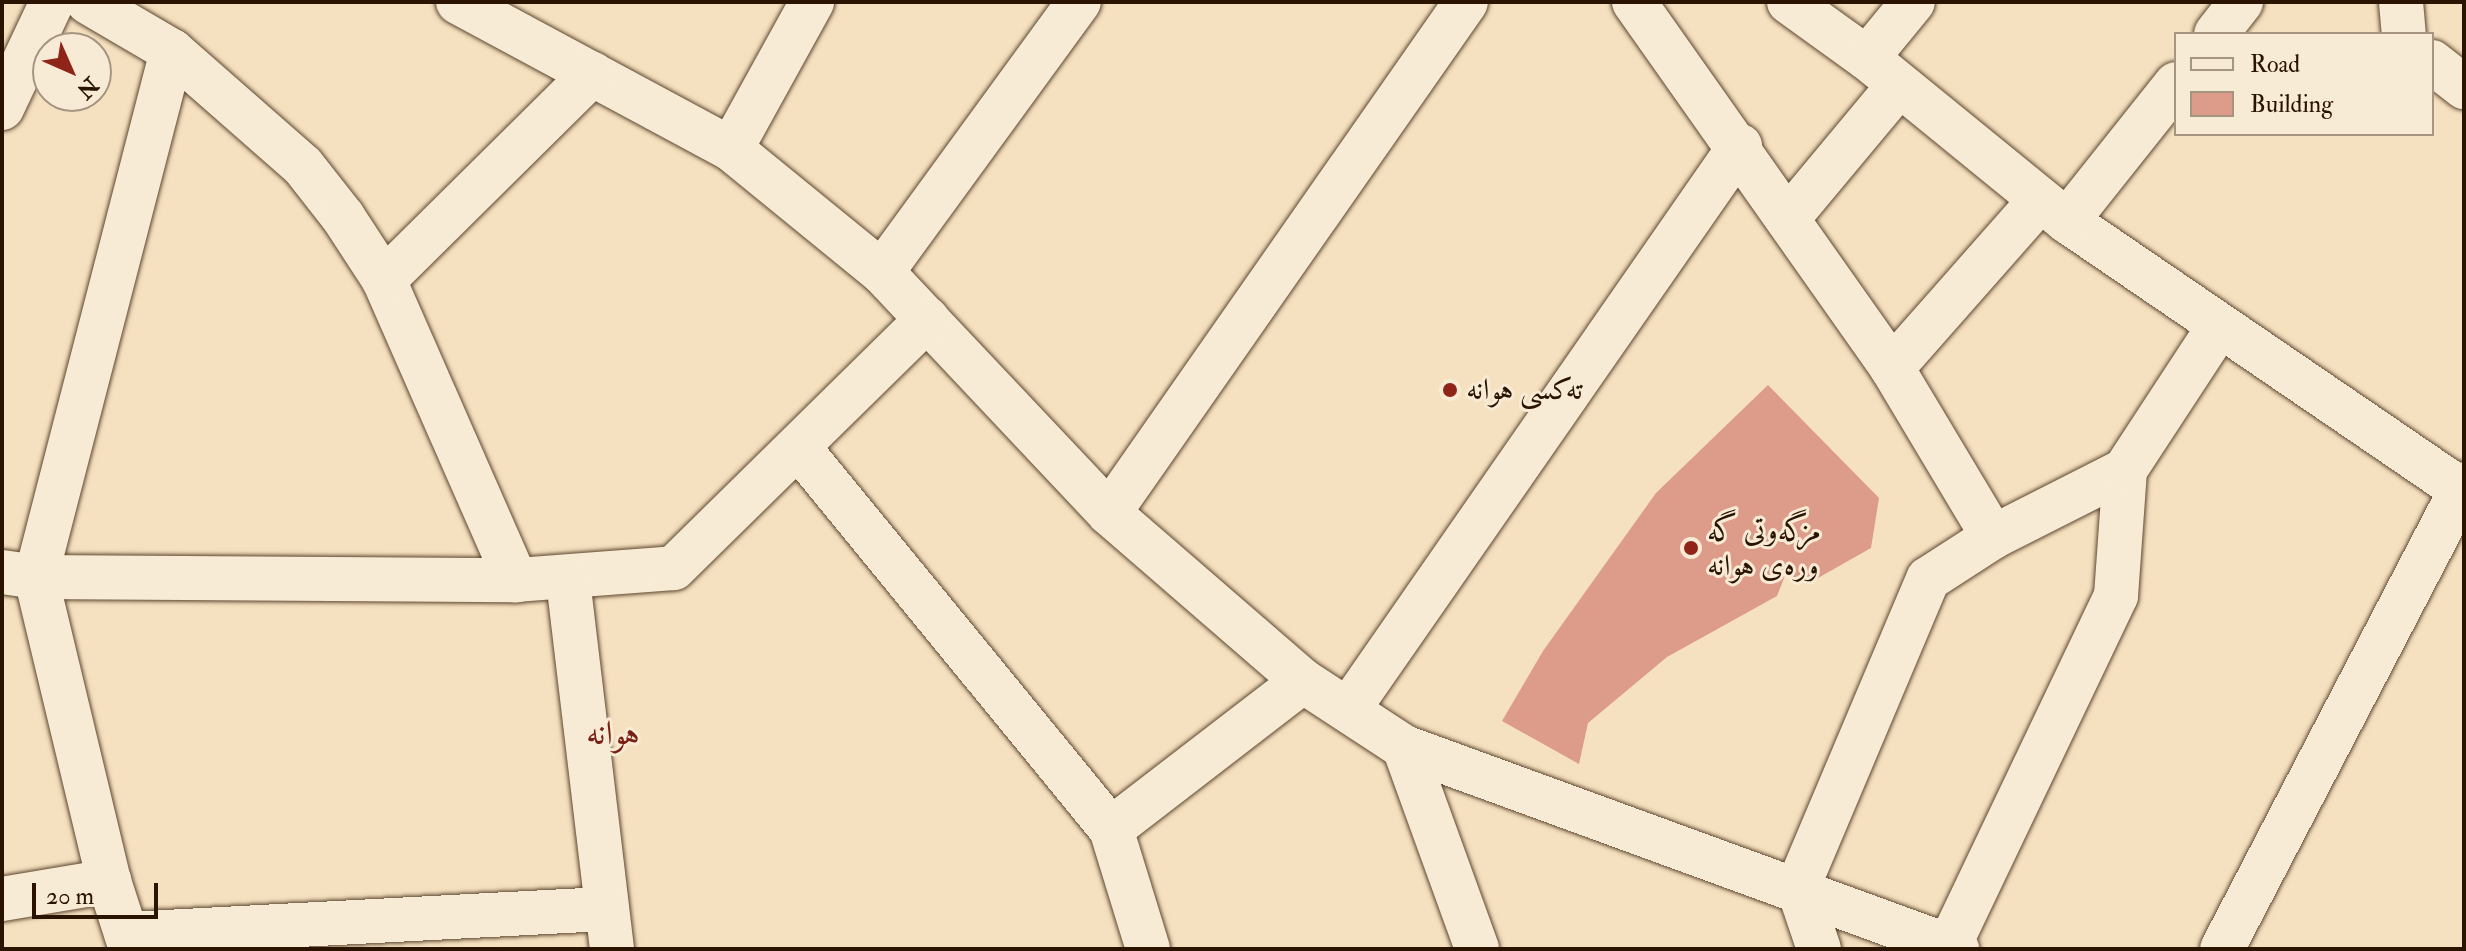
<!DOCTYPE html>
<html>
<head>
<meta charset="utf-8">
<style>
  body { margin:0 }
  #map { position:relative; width:2466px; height:951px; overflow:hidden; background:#f5e0bf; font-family:"IM FELL Double Pica",Amiri,serif }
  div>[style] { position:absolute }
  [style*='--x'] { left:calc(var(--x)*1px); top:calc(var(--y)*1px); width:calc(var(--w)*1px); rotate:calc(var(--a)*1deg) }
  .building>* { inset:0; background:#dd9c8a }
  .roads { filter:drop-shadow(0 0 2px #5d4730) drop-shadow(0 0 2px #5d4730) }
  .street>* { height:44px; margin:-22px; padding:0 22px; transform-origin:22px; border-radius:22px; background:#f8ebd5 }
  .dots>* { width:22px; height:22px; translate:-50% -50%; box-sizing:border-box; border:4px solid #f8ebd5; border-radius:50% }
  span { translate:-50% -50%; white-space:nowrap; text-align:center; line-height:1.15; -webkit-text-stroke:6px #f8ebd5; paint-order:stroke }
  .poi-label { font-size:30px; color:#2a1400 }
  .left { translate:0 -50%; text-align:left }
  .quarter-label { font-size:34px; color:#7a1f14 }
  .frame { position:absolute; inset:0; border:4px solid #2a1400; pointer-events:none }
  .legend { position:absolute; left:2174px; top:32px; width:260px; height:104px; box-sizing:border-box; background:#f8ebd5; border:2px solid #a69580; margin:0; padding:10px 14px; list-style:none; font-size:24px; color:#2a1400 }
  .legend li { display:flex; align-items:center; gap:16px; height:40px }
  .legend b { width:40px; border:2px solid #a69580 }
  .north { position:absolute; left:32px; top:32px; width:80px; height:80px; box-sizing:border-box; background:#f8ebd5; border:2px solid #a69580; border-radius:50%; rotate:135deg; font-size:22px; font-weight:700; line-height:32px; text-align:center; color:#2a1400 }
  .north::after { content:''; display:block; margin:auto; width:28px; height:36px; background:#8f2418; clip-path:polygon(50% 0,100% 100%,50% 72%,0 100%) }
  .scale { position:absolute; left:32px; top:883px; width:126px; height:36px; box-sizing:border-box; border:4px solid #2a1400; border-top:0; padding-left:10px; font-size:24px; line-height:28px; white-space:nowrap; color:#2a1400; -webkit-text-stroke:6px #f8ebd5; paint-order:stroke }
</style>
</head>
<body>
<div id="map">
  <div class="building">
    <div style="clip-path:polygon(1768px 385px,1879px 498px,1871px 548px,1818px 578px,1795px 580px,1786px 573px,1777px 596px,1667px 657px,1588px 723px,1579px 764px,1502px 721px,1543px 651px,1656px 493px)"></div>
  </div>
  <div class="roads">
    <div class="street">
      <div style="--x:88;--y:2;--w:97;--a:30.3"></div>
      <div style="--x:172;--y:51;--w:543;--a:104.5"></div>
      <div style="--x:36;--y:577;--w:313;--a:76.5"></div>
      <div style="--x:109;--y:881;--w:71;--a:72.1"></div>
      <div style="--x:458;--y:2;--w:310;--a:28.3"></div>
      <div style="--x:731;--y:149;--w:195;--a:39.2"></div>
      <div style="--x:882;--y:272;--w:331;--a:46.7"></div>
      <div style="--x:1109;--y:513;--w:257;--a:40.9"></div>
      <div style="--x:1634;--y:2;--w:448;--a:54.8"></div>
      <div style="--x:1892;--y:368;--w:197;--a:59.1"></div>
      <div style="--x:1993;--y:537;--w:77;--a:147.1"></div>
      <div style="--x:1928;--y:579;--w:334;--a:112.9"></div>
      <div style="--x:1798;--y:887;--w:65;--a:71.3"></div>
      <div style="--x:1789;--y:2;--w:96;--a:35.7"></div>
      <div style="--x:1867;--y:58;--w:258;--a:39.2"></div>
      <div style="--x:2067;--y:221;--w:481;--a:34.3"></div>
      <div style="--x:2401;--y:2;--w:32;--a:85"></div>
      <div style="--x:2216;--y:34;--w:41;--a:-52"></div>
      <div style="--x:172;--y:51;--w:174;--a:41.3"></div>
      <div style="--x:303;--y:166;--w:65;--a:51.9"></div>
      <div style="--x:343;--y:217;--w:75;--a:56.9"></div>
      <div style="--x:384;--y:280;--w:328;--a:66.3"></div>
      <div style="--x:1867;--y:58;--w:72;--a:-50.6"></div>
      <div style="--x:2432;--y:62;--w:41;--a:38"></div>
      <div style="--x:2;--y:108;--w:117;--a:-64.7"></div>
      <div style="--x:731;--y:149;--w:168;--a:-61.1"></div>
      <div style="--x:1789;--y:217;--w:172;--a:-50.2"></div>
      <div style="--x:2067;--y:221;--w:175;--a:-51.5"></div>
      <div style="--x:882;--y:272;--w:334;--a:-53.9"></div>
      <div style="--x:384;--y:280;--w:293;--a:-44.7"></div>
      <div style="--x:1892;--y:368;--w:224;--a:-48.6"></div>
      <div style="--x:799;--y:448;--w:492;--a:50.7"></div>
      <div style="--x:1109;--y:513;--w:623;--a:-55.06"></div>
      <div style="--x:1993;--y:537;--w:148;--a:-26.9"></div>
      <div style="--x:2;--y:572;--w:34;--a:8"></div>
      <div style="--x:36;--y:577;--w:480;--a:0.4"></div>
      <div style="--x:516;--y:580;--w:158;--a:-4.3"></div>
      <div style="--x:674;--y:568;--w:355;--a:-44.5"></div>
      <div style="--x:568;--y:580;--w:372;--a:83.2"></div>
      <div style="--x:1348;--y:710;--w:687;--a:-55.2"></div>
      <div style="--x:1404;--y:747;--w:215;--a:70.1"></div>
      <div style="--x:2;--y:899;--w:109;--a:-9.5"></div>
      <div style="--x:127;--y:934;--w:479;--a:-3"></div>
      <div style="--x:1949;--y:946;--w:388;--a:-64.5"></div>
      <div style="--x:2116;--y:596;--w:126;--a:-85.9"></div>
      <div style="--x:2125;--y:470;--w:170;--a:-56.8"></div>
      <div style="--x:1148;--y:949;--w:126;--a:-107.1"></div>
      <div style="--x:1111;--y:829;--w:242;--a:-37.6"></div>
      <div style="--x:1303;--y:681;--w:121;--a:33.2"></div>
      <div style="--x:1404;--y:747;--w:589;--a:20.07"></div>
      <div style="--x:2222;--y:949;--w:524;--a:-62.51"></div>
    </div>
  </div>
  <div class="dots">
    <div style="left:1450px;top:390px;background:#8f2418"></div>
    <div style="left:1691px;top:548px;background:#8f2418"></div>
  </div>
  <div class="poi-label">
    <span class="left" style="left:1466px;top:390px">تەکسی هوانە</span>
    <span class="left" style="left:1707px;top:548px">مزگەوتی گە<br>ورەی هوانە</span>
  </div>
  <div class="quarter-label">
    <span style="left:613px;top:734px">هوانە</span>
  </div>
  <div class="frame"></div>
  <ul class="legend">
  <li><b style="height:10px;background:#f8ebd5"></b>Road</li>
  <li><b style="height:22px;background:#dd9c8a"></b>Building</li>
  </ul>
  <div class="north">N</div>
  <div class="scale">20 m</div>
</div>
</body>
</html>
